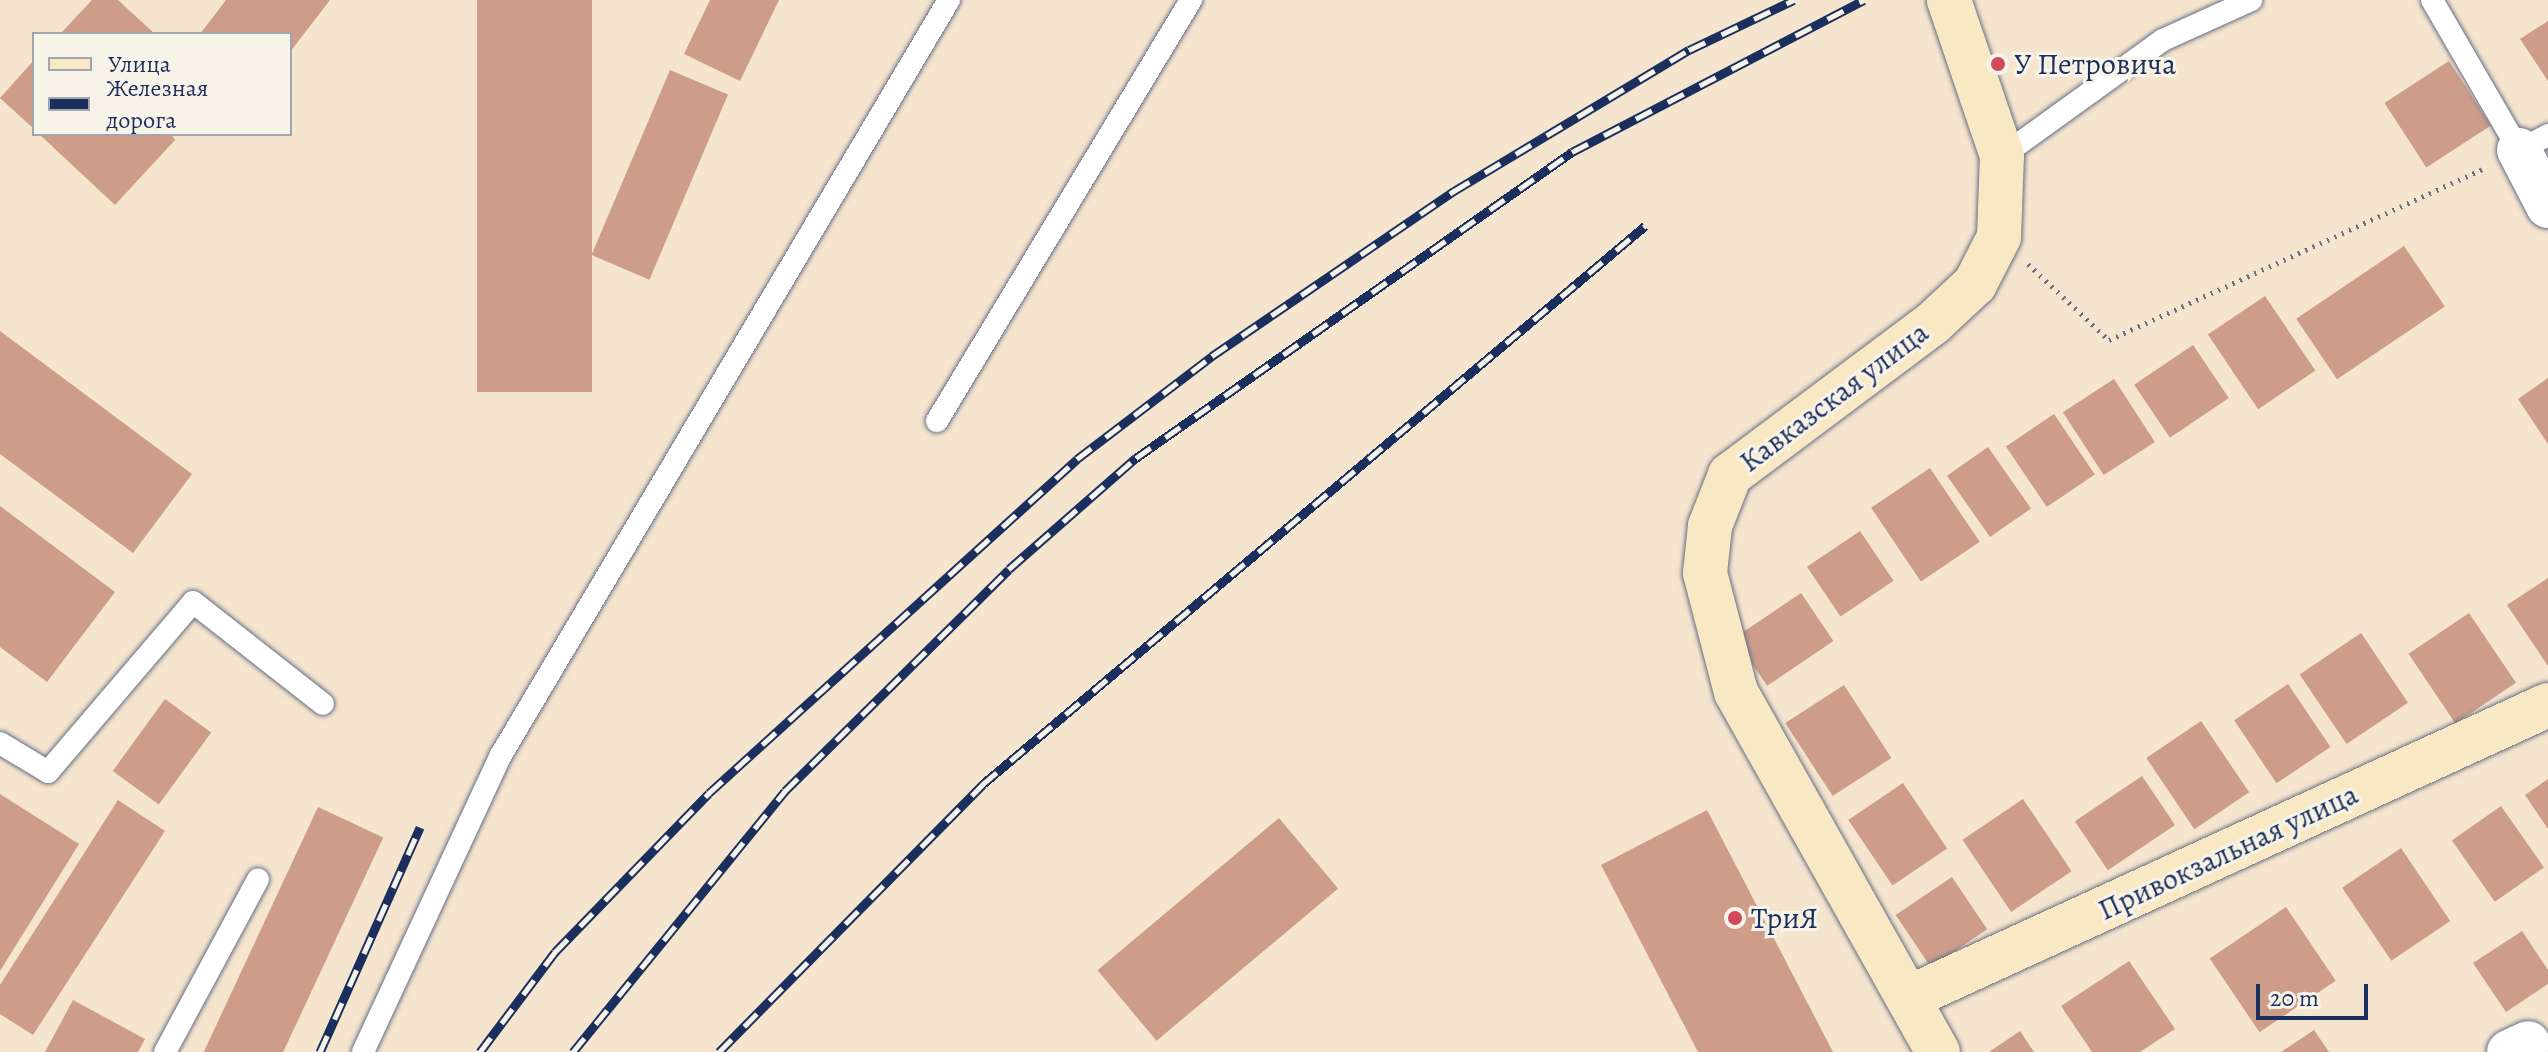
<!DOCTYPE html>
<html>
<head>
<meta charset="utf-8">
<style>
  body { margin:0 }
  #map { position:relative; width:2548px; height:1052px; overflow:hidden; background:#f5e5ce; font-family:Alegreya,serif }
  div>[style] { position:absolute }
  [style*='--x'] { left:calc(var(--x)*1px); top:calc(var(--y)*1px); width:calc(var(--w)*1px); rotate:calc(var(--a)*1deg) }
  .building>* { inset:0; background:#cd9d8a; transform-origin:0 0 }
  .path>* { height:5px; margin-top:-2.5px; transform-origin:0; background:repeating-linear-gradient(90deg,#676f85 0 2px,transparent 0 8px) }
  .roads { filter:drop-shadow(0 0 2px #676f85) drop-shadow(0 0 2px #676f85) }
  .lane>* { height:22px; margin:-11px; padding:0 11px; transform-origin:11px; border-radius:11px; background:#fff }
  .street>* { height:44px; margin:-22px; padding:0 22px; transform-origin:22px; border-radius:22px; background:#fff }
  .secondary>* { height:44px; margin:-22px; padding:0 22px; transform-origin:22px; border-radius:22px; background:#f8e8c3 }
  .rail>* { height:9px; margin-top:-4.5px; transform-origin:0; background:repeating-linear-gradient(90deg,#f7f3e8 0 18px,#1b2f5e 0 36px); box-sizing:border-box; border-block:2px solid #1b2f5e }
  .dots>* { width:22px; height:22px; translate:-50% -50%; box-sizing:border-box; border:4px solid #f7f3e8; border-radius:50% }
  span { translate:-50% -50%; white-space:nowrap; text-align:center; line-height:1.15; -webkit-text-stroke:6px #f7f3e8; paint-order:stroke }
  .poi-label { font-size:30px; color:#1b2f5e }
  .left { translate:0 -50%; text-align:left }
  .street-label { font-size:30px; color:#1b2f5e }
  .legend { position:absolute; left:32px; top:32px; width:260px; height:104px; box-sizing:border-box; background:#f7f3e8; border:2px solid #9fa5b1; margin:0; padding:10px 14px; list-style:none; font-size:24px; color:#1b2f5e }
  .legend li { display:flex; align-items:center; gap:16px; height:40px }
  .legend b { width:40px; border:2px solid #9fa5b1 }
  .scale { position:absolute; left:2256px; top:984px; width:112px; height:36px; box-sizing:border-box; border:4px solid #1b2f5e; border-top:0; padding-left:10px; font-size:24px; line-height:28px; white-space:nowrap; color:#1b2f5e; -webkit-text-stroke:6px #f7f3e8; paint-order:stroke }
</style>
</head>
<body>
<div id="map">
  <div class="building">
    <div style="clip-path:polygon(92px 0,118px 0,155px 34px,60px 34px)"></div>
    <div style="clip-path:polygon(226px 0,330px 0,290px 52px,290px 34px,200px 34px)"></div>
    <div style="left:477px;top:0;width:115px;height:392px"></div>
    <div style="clip-path:polygon(710px 0,779px 0,740px 81px,684px 54px)"></div>
    <div style="clip-path:polygon(2548px 21px,2548px 81px,2520px 39px)"></div>
    <div style="clip-path:polygon(34px 60px,34px 129px,0 98px)"></div>
    <div style="left:2449px;top:61px;width:77px;height:77px;rotate:57deg"></div>
    <div style="left:670px;top:70px;width:63px;height:201px;rotate:23deg"></div>
    <div style="clip-path:polygon(39px 134px,171px 134px,175px 140px,115px 205px)"></div>
    <div style="left:2404px;top:246px;width:73px;height:130px;rotate:56deg"></div>
    <div style="left:2265px;top:296px;width:90px;height:69px;rotate:56deg"></div>
    <div style="clip-path:polygon(0 331px,192px 474px,133px 553px,0 454px)"></div>
    <div style="left:2193px;top:345px;width:64px;height:71px;rotate:56deg"></div>
    <div style="clip-path:polygon(2548px 378px,2548px 444px,2518px 399px)"></div>
    <div style="left:2114px;top:379px;width:75px;height:61px;rotate:57deg"></div>
    <div style="left:2054px;top:414px;width:73px;height:58px;rotate:56deg"></div>
    <div style="left:1988px;top:447px;width:75px;height:50px;rotate:55deg"></div>
    <div style="left:1930px;top:468px;width:89px;height:71px;rotate:56deg"></div>
    <div style="clip-path:polygon(0 506px,115px 592px,47px 682px,0 647px)"></div>
    <div style="left:1860px;top:531px;width:60px;height:64px;rotate:56deg"></div>
    <div style="clip-path:polygon(2548px 578px,2548px 666px,2507px 605px)"></div>
    <div style="left:1801px;top:593px;width:58px;height:80px;rotate:56deg"></div>
    <div style="left:2469px;top:613px;width:84px;height:73px;rotate:56deg"></div>
    <div style="left:2361px;top:633px;width:84px;height:74px;rotate:56deg"></div>
    <div style="left:2288px;top:684px;width:76px;height:65px;rotate:56deg"></div>
    <div style="left:1844px;top:685px;width:87px;height:70px;rotate:57deg"></div>
    <div style="left:165px;top:699px;width:57px;height:89px;rotate:36deg"></div>
    <div style="left:2201px;top:721px;width:86px;height:66px;rotate:56deg"></div>
    <div style="left:2142px;top:776px;width:59px;height:81px;rotate:56deg"></div>
    <div style="clip-path:polygon(2548px 779px,2548px 829px,2525px 795px)"></div>
    <div style="left:1903px;top:783px;width:79px;height:66px;rotate:56deg"></div>
    <div style="clip-path:polygon(0 794px,79px 844px,0 971px)"></div>
    <div style="left:2023px;top:799px;width:87px;height:73px;rotate:56deg"></div>
    <div style="clip-path:polygon(118px 800px,165px 831px,33px 1035px,0 1014px,0 985px)"></div>
    <div style="left:2501px;top:806px;width:75px;height:60px;rotate:55deg"></div>
    <div style="left:318px;top:807px;width:72px;height:271px;rotate:25deg"></div>
    <div style="clip-path:polygon(1707px 810px,1833px 1052px,1698px 1052px,1601px 865px)"></div>
    <div style="left:1279px;top:818px;width:92px;height:237px;rotate:50deg"></div>
    <div style="left:2401px;top:848px;width:88px;height:71px;rotate:56deg"></div>
    <div style="left:1952px;top:877px;width:63px;height:68px;rotate:56deg"></div>
    <div style="left:2286px;top:907px;width:89px;height:92px;rotate:56deg"></div>
    <div style="clip-path:polygon(2522px 931px,2548px 970px,2548px 984px,2506px 1012px,2473px 963px)"></div>
    <div style="clip-path:polygon(2129px 961px,2175px 1029px,2140px 1052px,2092px 1052px,2061px 1006px)"></div>
    <div style="clip-path:polygon(73px 1000px,145px 1039px,138px 1052px,45px 1052px)"></div>
    <div style="clip-path:polygon(2314px 1030px,2329px 1052px,2281px 1052px)"></div>
    <div style="clip-path:polygon(2020px 1031px,2034px 1052px,1989px 1052px)"></div>
  </div>
  <div class="path">
    <div style="--x:2028;--y:264;--w:111;--a:43.2"></div>
    <div style="--x:2109;--y:340;--w:411;--a:-24.6"></div>
  </div>
  <div class="roads">
    <div class="lane">
      <div style="--x:2432;--y:0;--w:173;--a:59.9"></div>
      <div style="--x:2519;--y:150;--w:33;--a:-27"></div>
      <div style="--x:2002;--y:156;--w:198;--a:-35.8"></div>
      <div style="--x:2163;--y:40;--w:97;--a:-24.4"></div>
      <div style="--x:937;--y:421;--w:492;--a:-58.9"></div>
      <div style="--x:0;--y:743;--w:56;--a:31.1"></div>
      <div style="--x:48;--y:772;--w:223;--a:-49.5"></div>
      <div style="--x:193;--y:602;--w:165;--a:38.1"></div>
      <div style="--x:165;--y:1052;--w:196;--a:-61.7"></div>
      <div style="--x:363;--y:1052;--w:327;--a:-65.1"></div>
      <div style="--x:501;--y:755;--w:878;--a:-59.32"></div>
    </div>
    <div class="street">
      <div style="--x:2519;--y:150;--w:63;--a:62.6"></div>
      <div style="--x:2509;--y:1052;--w:21;--a:-25"></div>
    </div>
    <div class="secondary">
      <div style="--x:1908;--y:998;--w:704;--a:-24.6"></div>
      <div style="--x:1938;--y:1052;--w:413;--a:-119.3"></div>
      <div style="--x:1736;--y:692;--w:123;--a:-104.6"></div>
      <div style="--x:1705;--y:573;--w:47;--a:-83.9"></div>
      <div style="--x:1710;--y:526;--w:55;--a:-68.6"></div>
      <div style="--x:1730;--y:475;--w:254;--a:-36.8"></div>
      <div style="--x:1933;--y:323;--w:57;--a:-42.9"></div>
      <div style="--x:1975;--y:284;--w:53;--a:-62.9"></div>
      <div style="--x:1999;--y:237;--w:81;--a:-87.9"></div>
      <div style="--x:2002;--y:156;--w:165;--a:-108.8"></div>
    </div>
  </div>
  <div class="rail">
    <div style="--x:320;--y:1052;--w:246;--a:-66"></div>
    <div style="--x:480;--y:1052;--w:125;--a:-53.1"></div>
    <div style="--x:555;--y:952;--w:221;--a:-45.9"></div>
    <div style="--x:709;--y:793;--w:497;--a:-42.2"></div>
    <div style="--x:1077;--y:459;--w:170;--a:-37.3"></div>
    <div style="--x:1212;--y:356;--w:293;--a:-34.3"></div>
    <div style="--x:1454;--y:191;--w:274;--a:-31"></div>
    <div style="--x:1689;--y:50;--w:116;--a:-25.5"></div>
    <div style="--x:573;--y:1052;--w:336;--a:-50.9"></div>
    <div style="--x:785;--y:791;--w:315;--a:-44.7"></div>
    <div style="--x:1009;--y:569;--w:169;--a:-41.2"></div>
    <div style="--x:1136;--y:458;--w:533;--a:-35.06"></div>
    <div style="--x:1572;--y:152;--w:329;--a:-27.5"></div>
    <div style="--x:719;--y:1052;--w:376;--a:-45.4"></div>
    <div style="--x:983;--y:784;--w:866;--a:-40.13"></div>
  </div>
  <div class="dots">
    <div style="left:1998px;top:64px;background:#d1495b"></div>
    <div style="left:1735px;top:918px;background:#d1495b"></div>
  </div>
  <div class="poi-label">
    <span class="left" style="left:2014px;top:64px">У Петровича</span>
    <span class="left" style="left:1751px;top:918px">ТриЯ</span>
  </div>
  <div class="street-label">
    <span style="left:1834px;top:397px;rotate:-37deg">Кавказская улица</span>
    <span style="left:2228px;top:852px;rotate:-25deg">Привокзальная улица</span>
  </div>
  <ul class="legend">
  <li><b style="height:10px;background:#f8e8c3"></b>Улица</li>
  <li><b style="height:10px;background:#1b2f5e"></b>Железная дорога</li>
  </ul>
  <div class="scale">20 m</div>
</div>
</body>
</html>
